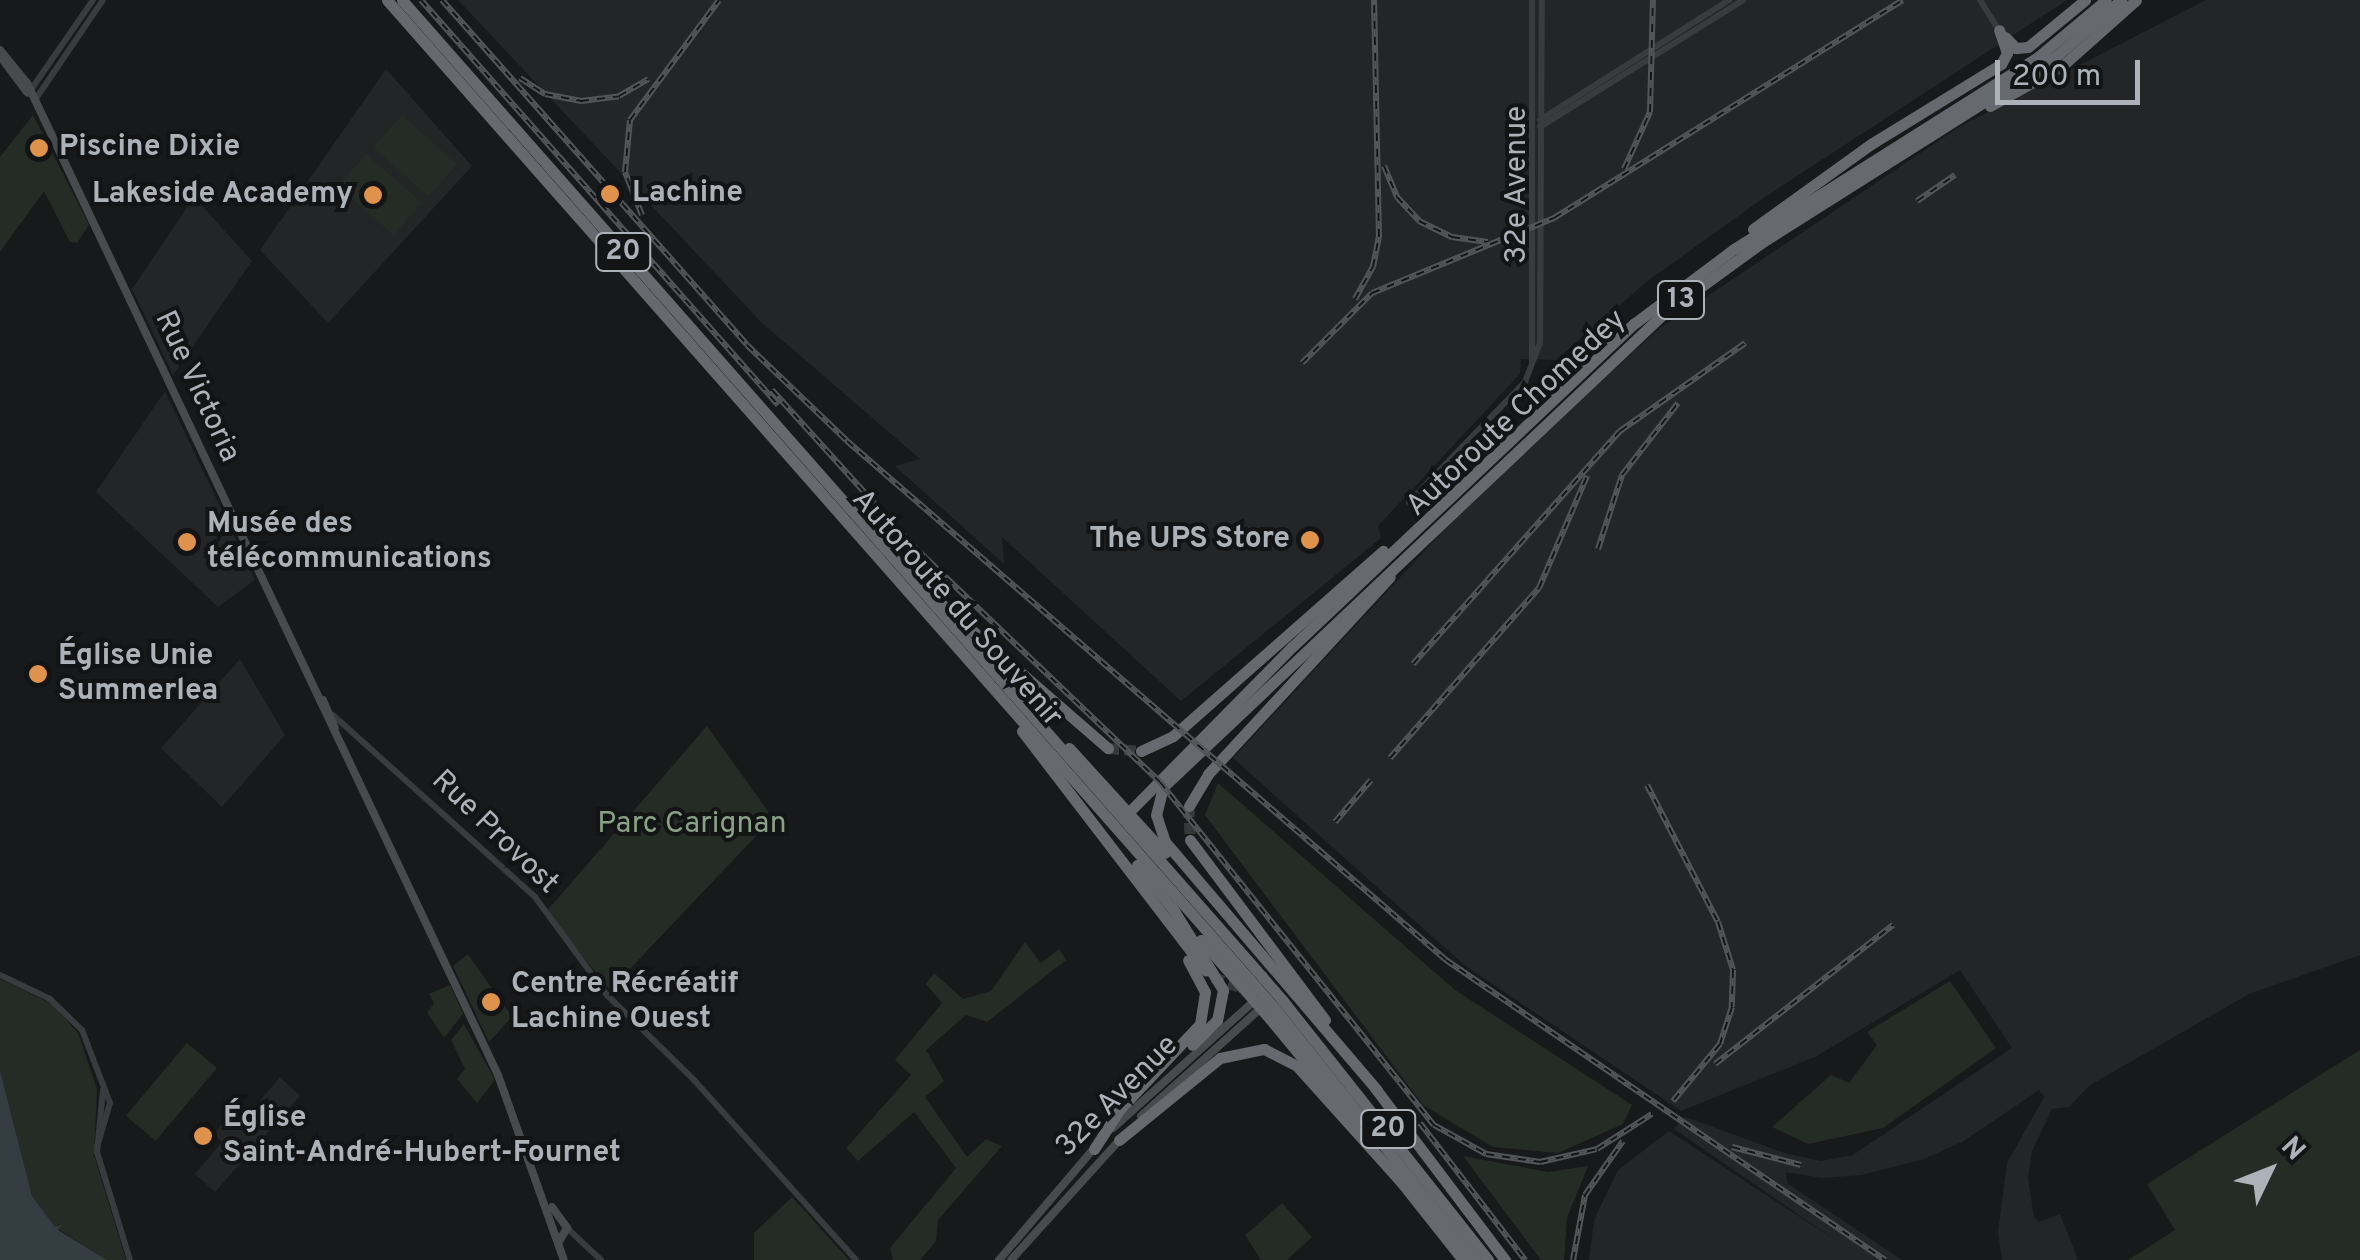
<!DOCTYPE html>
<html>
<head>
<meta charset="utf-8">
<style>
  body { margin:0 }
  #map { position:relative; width:2360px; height:1260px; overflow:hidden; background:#18191a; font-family:Overpass,sans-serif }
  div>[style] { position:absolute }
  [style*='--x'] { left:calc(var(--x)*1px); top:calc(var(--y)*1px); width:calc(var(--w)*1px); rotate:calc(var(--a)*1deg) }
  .built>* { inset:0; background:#242527 }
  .green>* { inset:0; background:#252c25; transform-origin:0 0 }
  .water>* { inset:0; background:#333d42 }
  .motorway-tunnel>* { height:11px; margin-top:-5.5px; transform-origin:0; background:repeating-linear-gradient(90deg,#36383a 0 11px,transparent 0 16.5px) }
  .tertiary>* { height:6px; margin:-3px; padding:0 3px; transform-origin:3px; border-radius:3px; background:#3a3b3f }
  .secondary>* { height:8px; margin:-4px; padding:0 4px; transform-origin:4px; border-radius:4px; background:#484b4e }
  .motorway>* { height:11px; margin:-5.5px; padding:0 5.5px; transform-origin:5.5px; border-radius:5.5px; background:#666a6f }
  .rail>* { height:6px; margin-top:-3px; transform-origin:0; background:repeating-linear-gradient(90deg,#131415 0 8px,#535659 0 16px); box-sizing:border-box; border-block:2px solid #535659 }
  .motorway-bridge>* { height:11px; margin:-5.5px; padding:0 5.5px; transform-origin:5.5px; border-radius:5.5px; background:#666a6f }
  .dots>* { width:28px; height:28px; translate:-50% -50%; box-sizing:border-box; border:5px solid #131415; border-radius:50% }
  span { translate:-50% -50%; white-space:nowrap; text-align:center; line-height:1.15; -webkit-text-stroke:8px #131415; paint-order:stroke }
  .shield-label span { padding:2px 8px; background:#131415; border:2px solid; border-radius:8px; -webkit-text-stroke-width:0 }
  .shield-label { font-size:28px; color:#acb2b8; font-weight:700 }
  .poi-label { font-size:30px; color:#acb2b8; font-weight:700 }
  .left { translate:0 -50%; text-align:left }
  .right { translate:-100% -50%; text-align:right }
  .street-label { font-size:30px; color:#acb2b8 }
  .park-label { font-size:30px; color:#89a185 }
  .north { position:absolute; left:2220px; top:1120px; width:100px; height:100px; -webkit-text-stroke:8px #131415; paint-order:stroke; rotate:47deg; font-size:28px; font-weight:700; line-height:40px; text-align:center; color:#acb2b8 }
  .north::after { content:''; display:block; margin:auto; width:35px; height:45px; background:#acb2b8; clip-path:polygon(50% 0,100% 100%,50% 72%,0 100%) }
  .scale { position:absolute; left:1995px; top:60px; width:145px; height:45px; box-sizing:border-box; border:5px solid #acb2b8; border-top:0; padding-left:12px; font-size:30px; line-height:35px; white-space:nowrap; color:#acb2b8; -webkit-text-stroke:8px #131415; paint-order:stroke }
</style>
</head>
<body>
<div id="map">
  <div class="built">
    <div style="clip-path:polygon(458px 0,2067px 0,1762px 199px,1649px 280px,1556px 360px,1521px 359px,1520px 374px,1378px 526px,1381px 538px,1181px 701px,1002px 537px,1004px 564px,895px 466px,920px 459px,760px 321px)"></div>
    <div style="clip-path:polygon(2206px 0,2360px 0,2360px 955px,2249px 994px,2090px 1085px,2069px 1107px,2052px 1109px,2032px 1151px,2028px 1178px,2034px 1217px,2039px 1222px,2060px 1214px,2078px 1260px,2002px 1260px,1998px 1232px,2007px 1163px,2044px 1097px,2039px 1090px,1962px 1142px,1924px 1159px,1862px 1175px,1823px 1178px,1786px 1172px,1787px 1183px,1902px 1260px,1589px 1260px,1594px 1220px,1618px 1170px,1669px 1131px,1841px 1244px,1674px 1129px,1685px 1117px,1788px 1154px,1821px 1161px,1853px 1155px,2012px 1048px,1960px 970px,1815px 1057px,1681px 1111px,1463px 964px,1233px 758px,1490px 480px,1660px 328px,1959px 127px)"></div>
    <div style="clip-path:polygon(386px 69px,472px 166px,328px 323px,260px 250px)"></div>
    <div style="clip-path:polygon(194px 197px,252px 261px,173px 375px,132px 289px)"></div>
    <div style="clip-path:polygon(165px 391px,255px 580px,218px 607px,96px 492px)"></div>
    <div style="clip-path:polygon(240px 659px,285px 735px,222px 807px,161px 748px)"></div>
    <div style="clip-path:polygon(280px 1077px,300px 1096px,215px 1192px,195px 1174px,222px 1142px,213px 1134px,231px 1115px,241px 1123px)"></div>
  </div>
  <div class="green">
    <div style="clip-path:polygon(33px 115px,89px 225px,77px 243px,70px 242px,44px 191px,0 252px,0 157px)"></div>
    <div style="left:402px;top:115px;width:74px;height:43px;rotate:42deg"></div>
    <div style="left:366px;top:154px;width:74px;height:43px;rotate:41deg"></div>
    <div style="clip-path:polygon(707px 726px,773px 818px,610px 990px,546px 912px)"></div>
    <div style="clip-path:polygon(1218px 783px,1455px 990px,1632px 1105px,1623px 1124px,1558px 1153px,1493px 1147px,1423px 1105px,1205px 815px)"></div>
    <div style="clip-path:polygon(1025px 942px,1041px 963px,1059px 949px,1066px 960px,987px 1022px,966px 1015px,926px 1050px,944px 1081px,925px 1097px,967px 1157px,986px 1139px,1002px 1146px,938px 1220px,936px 1241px,920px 1260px,893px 1260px,890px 1248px,956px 1168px,914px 1112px,858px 1161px,846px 1148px,911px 1075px,895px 1060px,942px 1003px,926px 984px,934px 973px,963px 999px,991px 991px)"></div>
    <div style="clip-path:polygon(468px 954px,512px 1017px,489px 1042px,453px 966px)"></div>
    <div style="clip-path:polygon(0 979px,52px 1004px,78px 1033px,97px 1089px,94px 1155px,126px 1260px,107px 1260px,58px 1229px,60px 1223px,55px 1228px,32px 1196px,0 1070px)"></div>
    <div style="clip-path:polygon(1950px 981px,1996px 1048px,1883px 1128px,1808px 1144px,1772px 1127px,1831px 1075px,1849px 1083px,1877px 1045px,1867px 1032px)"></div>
    <div style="clip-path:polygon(450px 985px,463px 1014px,444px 1038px,427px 1012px,434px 1004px,429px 994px)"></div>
    <div style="clip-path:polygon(464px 1024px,495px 1080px,477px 1103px,457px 1079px,465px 1069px,451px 1040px)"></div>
    <div style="left:187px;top:1043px;width:39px;height:95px;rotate:40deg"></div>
    <div style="clip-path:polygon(2360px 1050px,2360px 1260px,2128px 1260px,2175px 1230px,2147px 1184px)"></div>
    <div style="clip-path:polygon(1463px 1156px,1548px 1172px,1588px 1166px,1567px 1218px,1564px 1260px,1541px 1260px)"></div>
    <div style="clip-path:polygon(792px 1197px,815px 1222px,849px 1260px,754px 1260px,754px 1233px)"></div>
    <div style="clip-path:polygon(1282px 1203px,1312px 1237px,1287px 1260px,1261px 1260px,1245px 1235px)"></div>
  </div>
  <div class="water">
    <div style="clip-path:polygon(0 1070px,32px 1196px,55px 1227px,62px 1224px,58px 1230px,107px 1260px,0 1260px)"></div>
  </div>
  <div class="motorway-tunnel">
    <div style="--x:1108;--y:748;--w:33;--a:5"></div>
    <div style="--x:1189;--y:806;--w:34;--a:88"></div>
    <div style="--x:1213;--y:977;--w:33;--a:20"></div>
    <div style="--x:1244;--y:988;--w:28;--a:-27"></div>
  </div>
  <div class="tertiary">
    <div style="--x:1532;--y:0;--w:362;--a:90"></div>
    <div style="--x:1980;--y:0;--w:34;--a:58"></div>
    <div style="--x:28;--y:94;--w:114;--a:-55.3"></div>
    <div style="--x:35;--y:100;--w:121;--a:-55.8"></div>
    <div style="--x:1540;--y:120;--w:224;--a:-32.4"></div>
    <div style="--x:1540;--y:127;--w:239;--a:-32"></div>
    <div style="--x:1409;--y:502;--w:167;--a:-46"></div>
    <div style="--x:1525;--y:382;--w:42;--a:-69"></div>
    <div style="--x:1540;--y:343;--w:343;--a:-89.7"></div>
    <div style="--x:333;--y:715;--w:272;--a:42"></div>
    <div style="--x:535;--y:897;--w:122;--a:53.7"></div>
    <div style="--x:607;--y:995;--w:122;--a:44.3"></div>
    <div style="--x:694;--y:1080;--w:242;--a:48"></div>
    <div style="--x:0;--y:975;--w:55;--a:25.6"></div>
    <div style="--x:50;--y:999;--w:45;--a:44.1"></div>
    <div style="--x:82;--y:1030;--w:78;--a:69"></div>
    <div style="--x:110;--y:1103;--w:46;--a:106.5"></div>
    <div style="--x:103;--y:1090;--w:62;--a:95.5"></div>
    <div style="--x:97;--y:1152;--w:113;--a:73"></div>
    <div style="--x:567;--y:1228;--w:47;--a:43.3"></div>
  </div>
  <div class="secondary">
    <div style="--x:0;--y:50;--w:43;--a:50.7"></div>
    <div style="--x:27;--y:83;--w:1098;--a:64.6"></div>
    <div style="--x:498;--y:1075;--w:196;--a:70.4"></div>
    <div style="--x:0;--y:56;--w:45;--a:53.1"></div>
    <div style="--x:323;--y:700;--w:30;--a:67"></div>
    <div style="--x:1141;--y:1116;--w:161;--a:-42"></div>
    <div style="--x:1113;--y:1128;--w:191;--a:-42"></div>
    <div style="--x:552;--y:1207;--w:26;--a:54"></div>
    <div style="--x:567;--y:1228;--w:17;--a:121"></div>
    <div style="--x:999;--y:1260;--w:151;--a:-49.6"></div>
    <div style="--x:1011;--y:1260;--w:166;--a:-47.9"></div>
  </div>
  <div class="motorway">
    <div style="--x:387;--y:0;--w:1306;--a:48.63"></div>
    <div style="--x:402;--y:0;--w:1294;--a:48.63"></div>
    <div style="--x:2005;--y:37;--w:16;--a:45"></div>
    <div style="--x:2016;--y:48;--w:12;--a:-5"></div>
    <div style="--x:2028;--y:47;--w:74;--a:-39.5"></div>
    <div style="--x:1990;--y:106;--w:82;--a:-29.1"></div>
    <div style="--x:2062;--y:66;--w:99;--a:-41.7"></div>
    <div style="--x:1753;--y:229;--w:145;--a:-35.8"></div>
    <div style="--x:1871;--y:144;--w:153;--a:-31.6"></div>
    <div style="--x:2001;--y:64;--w:13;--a:-61"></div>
    <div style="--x:2007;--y:53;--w:24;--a:-109"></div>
    <div style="--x:938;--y:601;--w:225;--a:40.9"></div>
    <div style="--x:1022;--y:731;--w:302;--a:52.5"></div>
    <div style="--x:1069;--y:748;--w:142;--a:47.6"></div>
    <div style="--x:1141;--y:751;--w:35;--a:-25"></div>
    <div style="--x:1173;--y:736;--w:280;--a:-41.4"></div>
    <div style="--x:1189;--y:806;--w:37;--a:-59"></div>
    <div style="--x:1208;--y:774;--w:268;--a:-47.3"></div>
    <div style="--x:1133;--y:808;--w:228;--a:-45.4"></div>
    <div style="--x:1293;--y:646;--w:470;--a:-43.4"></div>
    <div style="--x:1635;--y:323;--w:124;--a:-36.8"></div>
    <div style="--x:1734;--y:249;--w:361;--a:-32.3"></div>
    <div style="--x:2039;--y:56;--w:87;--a:-39.9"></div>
    <div style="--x:1190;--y:840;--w:225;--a:53.1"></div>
    <div style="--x:1137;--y:865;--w:60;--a:51"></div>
    <div style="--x:1171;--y:906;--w:99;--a:58.2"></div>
    <div style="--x:1223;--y:990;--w:31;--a:101"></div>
    <div style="--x:1217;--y:1020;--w:35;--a:135"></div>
    <div style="--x:1201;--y:940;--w:64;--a:48.8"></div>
    <div style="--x:1283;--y:1001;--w:330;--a:51.6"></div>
    <div style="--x:1276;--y:1010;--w:320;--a:51.5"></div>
    <div style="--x:1270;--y:1019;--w:135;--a:50.4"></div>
    <div style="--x:1375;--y:1088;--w:216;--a:52.9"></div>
    <div style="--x:1377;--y:1090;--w:326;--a:-130.5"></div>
    <div style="--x:1165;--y:842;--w:28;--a:-108"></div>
    <div style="--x:1156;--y:815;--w:29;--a:-76"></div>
    <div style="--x:1163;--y:787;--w:687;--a:-43.41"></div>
    <div style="--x:1662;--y:315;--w:126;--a:-36"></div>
    <div style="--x:1764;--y:241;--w:343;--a:-32.3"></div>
    <div style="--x:2054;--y:58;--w:89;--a:-40.9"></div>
    <div style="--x:1119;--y:1140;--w:130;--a:-39.1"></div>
    <div style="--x:1220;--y:1058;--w:45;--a:-11.6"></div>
    <div style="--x:1264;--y:1049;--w:37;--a:27"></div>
    <div style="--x:1297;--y:1066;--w:157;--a:48.1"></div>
    <div style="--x:1094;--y:1149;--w:48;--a:-57"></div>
    <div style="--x:1120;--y:1109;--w:117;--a:-46.7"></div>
    <div style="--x:1200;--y:1024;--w:32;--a:-81"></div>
    <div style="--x:1205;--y:992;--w:36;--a:-118"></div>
    <div style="--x:1398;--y:1178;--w:105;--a:51.6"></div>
  </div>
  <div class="rail">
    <div style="--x:421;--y:0;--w:540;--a:48.6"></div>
    <div style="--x:442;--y:0;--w:460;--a:48.5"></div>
    <div style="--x:747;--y:345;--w:139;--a:43.8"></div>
    <div style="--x:847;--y:441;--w:793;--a:40.91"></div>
    <div style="--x:1446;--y:960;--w:532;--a:34.35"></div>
    <div style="--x:520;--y:78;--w:30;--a:33"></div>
    <div style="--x:545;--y:94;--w:37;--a:11"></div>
    <div style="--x:581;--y:101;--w:38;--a:-7"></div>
    <div style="--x:619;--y:96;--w:34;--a:-30"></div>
    <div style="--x:1384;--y:166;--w:34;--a:67"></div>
    <div style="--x:1397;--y:197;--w:33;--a:47"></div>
    <div style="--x:1419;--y:221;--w:37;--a:26"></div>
    <div style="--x:1452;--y:237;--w:36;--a:8"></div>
    <div style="--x:1624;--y:169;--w:63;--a:-65.5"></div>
    <div style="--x:1650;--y:112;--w:112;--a:-88.5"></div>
    <div style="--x:1917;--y:201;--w:46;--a:-34.4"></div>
    <div style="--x:642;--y:215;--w:46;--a:-111.6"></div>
    <div style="--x:625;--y:172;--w:52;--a:-84.5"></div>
    <div style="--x:630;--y:120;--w:149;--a:-53.4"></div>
    <div style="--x:1355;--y:299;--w:37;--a:-61"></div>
    <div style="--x:1373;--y:267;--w:31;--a:-79"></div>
    <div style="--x:1379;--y:237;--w:237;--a:-91.2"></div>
    <div style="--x:1302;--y:363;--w:99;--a:-45"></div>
    <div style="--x:1372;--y:293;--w:197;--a:-22.4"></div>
    <div style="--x:1554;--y:218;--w:411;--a:-32"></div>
    <div style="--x:772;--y:390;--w:209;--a:47.9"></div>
    <div style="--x:912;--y:545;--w:343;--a:43.7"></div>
    <div style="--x:1160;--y:782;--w:439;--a:51.4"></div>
    <div style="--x:1434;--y:1125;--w:60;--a:29.1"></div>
    <div style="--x:1486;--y:1154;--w:55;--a:8.4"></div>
    <div style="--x:1540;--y:1162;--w:58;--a:-12.8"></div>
    <div style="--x:1597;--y:1149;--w:65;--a:-32.5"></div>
    <div style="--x:1598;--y:549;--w:78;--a:-72"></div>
    <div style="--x:1622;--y:475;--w:91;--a:-52.1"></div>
    <div style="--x:1413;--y:664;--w:312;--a:-48.4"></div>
    <div style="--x:1620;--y:431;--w:153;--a:-35.1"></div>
    <div style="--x:1390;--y:758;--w:226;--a:-48.8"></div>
    <div style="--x:1539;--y:588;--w:122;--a:-66.8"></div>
    <div style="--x:1647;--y:785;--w:154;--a:62.6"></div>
    <div style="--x:1718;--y:922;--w:50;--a:72.6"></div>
    <div style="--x:1733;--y:970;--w:37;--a:92"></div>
    <div style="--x:1732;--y:1007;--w:39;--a:108"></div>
    <div style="--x:1720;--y:1044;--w:74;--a:129.5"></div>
    <div style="--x:1335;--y:822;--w:55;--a:-49.4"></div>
    <div style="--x:1715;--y:1064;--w:226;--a:-38"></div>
    <div style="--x:1420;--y:1123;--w:173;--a:52.5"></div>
    <div style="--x:1732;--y:1147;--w:71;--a:14.6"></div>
    <div style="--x:1573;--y:1260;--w:66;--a:-79.5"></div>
    <div style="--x:1585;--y:1195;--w:66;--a:-54.9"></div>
  </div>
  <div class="motorway-bridge">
    <div style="--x:1257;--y:971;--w:40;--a:49"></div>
    <div style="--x:1250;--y:980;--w:40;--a:49"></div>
    <div style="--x:1243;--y:988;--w:41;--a:48.9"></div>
  </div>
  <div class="dots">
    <div style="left:39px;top:148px;background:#de924c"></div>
    <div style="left:610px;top:194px;background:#de924c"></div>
    <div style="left:373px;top:195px;background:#de924c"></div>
    <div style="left:1310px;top:540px;background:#de924c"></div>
    <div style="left:187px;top:542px;background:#de924c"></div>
    <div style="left:38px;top:674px;background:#de924c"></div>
    <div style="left:491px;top:1002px;background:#de924c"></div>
    <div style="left:203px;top:1136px;background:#de924c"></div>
  </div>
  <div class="shield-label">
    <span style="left:623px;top:252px">20</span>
    <span style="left:1681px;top:300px">13</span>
    <span style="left:1388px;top:1129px">20</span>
  </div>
  <div class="poi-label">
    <span class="left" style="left:59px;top:148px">Piscine Dixie</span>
    <span class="left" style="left:632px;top:194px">Lachine</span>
    <span class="right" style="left:353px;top:195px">Lakeside Academy</span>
    <span class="left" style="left:207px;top:542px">Musée des<br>télécommunications</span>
    <span class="right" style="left:1290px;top:540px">The UPS Store</span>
    <span class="left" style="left:58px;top:674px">Église Unie<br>Summerlea</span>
    <span class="left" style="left:511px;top:1002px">Centre Récréatif<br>Lachine Ouest</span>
    <span class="left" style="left:223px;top:1136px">Église<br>Saint-André-Hubert-Fournet</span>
  </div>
  <div class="street-label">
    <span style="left:1518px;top:185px;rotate:-90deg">32e Avenue</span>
    <span style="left:196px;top:387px;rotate:65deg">Rue Victoria</span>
    <span style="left:1517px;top:414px;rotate:-43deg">Autoroute Chomedey</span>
    <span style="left:956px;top:609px;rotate:49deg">Autoroute du Souvenir</span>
    <span style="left:494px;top:833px;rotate:44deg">Rue Provost</span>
    <span style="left:1118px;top:1097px;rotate:-45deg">32e Avenue</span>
  </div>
  <div class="park-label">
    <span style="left:692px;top:825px">Parc Carignan</span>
  </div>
  <div class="north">N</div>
  <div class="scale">200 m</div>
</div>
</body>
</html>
